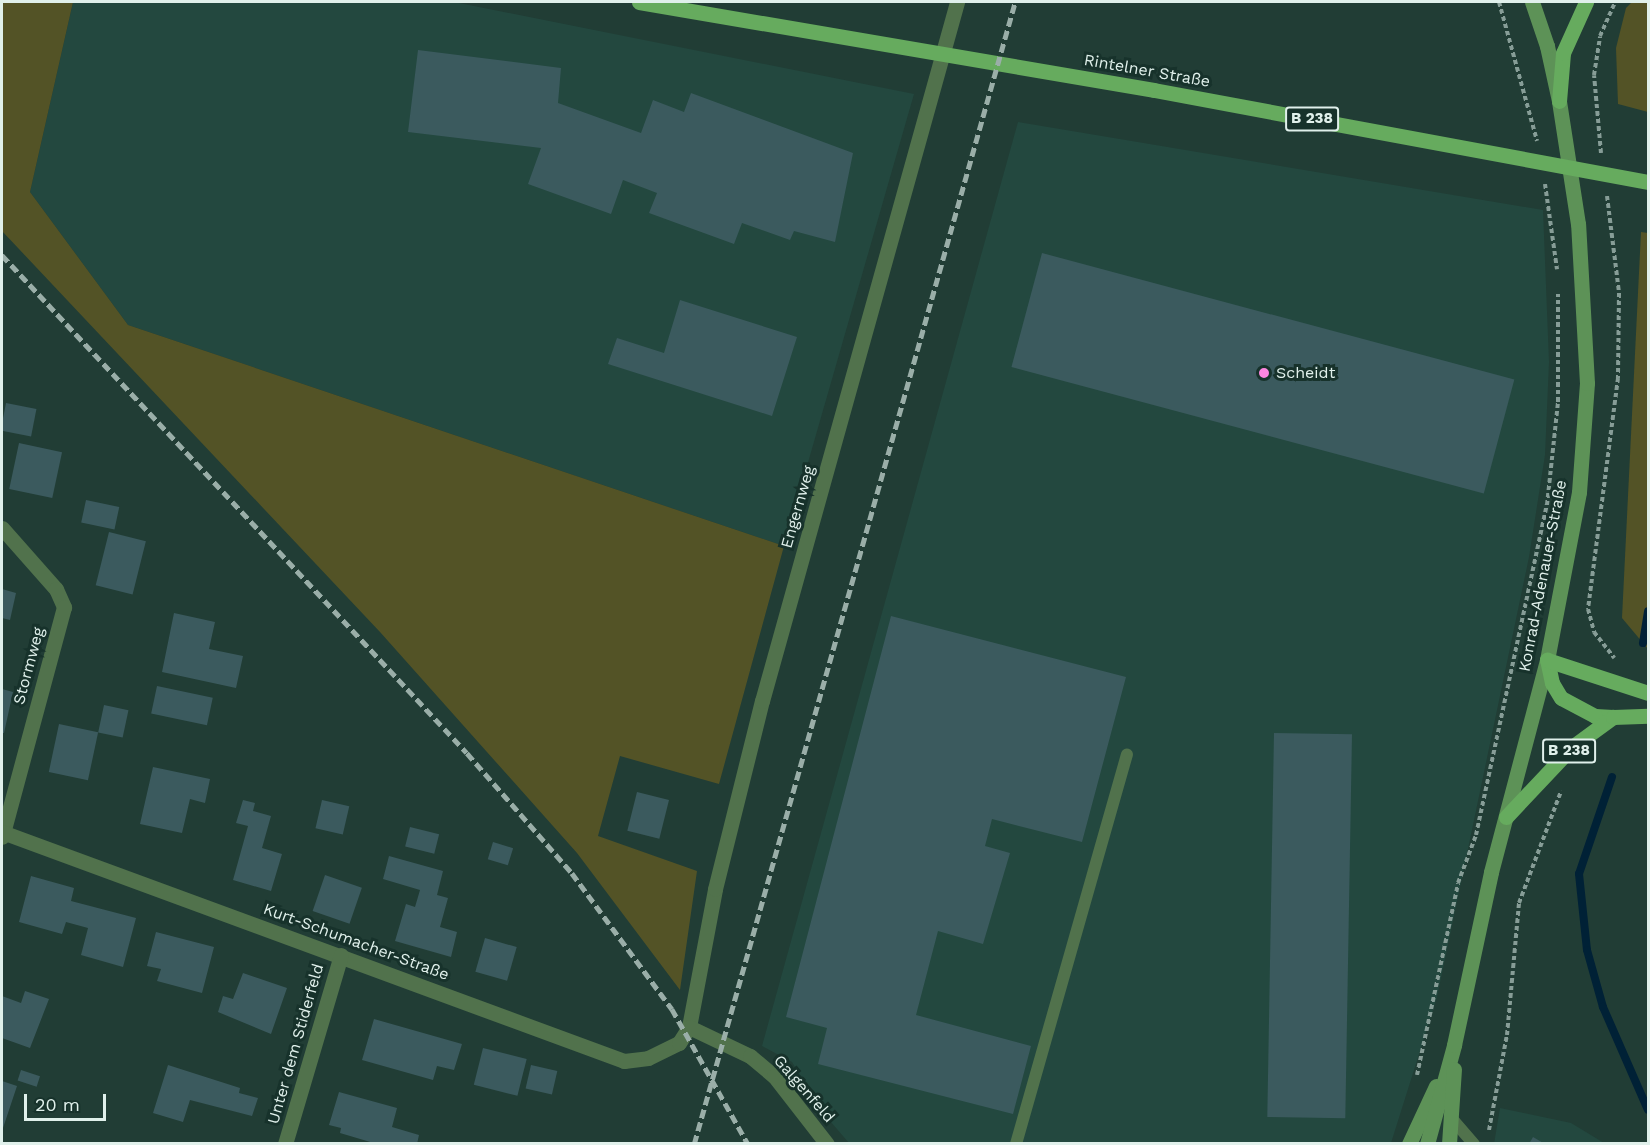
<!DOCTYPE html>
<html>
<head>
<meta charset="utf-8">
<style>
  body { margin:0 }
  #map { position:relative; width:1650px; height:1145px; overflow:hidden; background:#213d35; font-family:"Work Sans",sans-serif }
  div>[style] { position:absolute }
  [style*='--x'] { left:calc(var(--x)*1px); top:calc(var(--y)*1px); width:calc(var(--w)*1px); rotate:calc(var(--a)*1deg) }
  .built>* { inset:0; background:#23483f }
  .green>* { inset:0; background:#535326 }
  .stream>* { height:8px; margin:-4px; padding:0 4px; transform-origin:4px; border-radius:4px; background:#002136 }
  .building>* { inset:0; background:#3b5a5e; transform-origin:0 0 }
  .path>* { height:4px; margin-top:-2px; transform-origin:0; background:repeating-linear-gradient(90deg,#879d97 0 4.5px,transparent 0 7.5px) }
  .service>* { height:12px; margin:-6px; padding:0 6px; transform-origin:6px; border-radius:6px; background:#51724c }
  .minor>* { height:15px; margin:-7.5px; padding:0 7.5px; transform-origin:7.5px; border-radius:7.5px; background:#51724c }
  .secondary>* { height:15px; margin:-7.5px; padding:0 7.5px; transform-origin:7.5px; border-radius:7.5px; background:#5d9257 }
  .primary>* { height:15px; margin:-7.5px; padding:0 7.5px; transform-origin:7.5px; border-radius:7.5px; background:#66ab5e }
  .rail>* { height:4.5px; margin-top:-2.25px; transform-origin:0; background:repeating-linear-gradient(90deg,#9aaea8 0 9px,transparent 0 13.5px) }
  .dots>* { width:16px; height:16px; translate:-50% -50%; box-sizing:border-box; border:3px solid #17322b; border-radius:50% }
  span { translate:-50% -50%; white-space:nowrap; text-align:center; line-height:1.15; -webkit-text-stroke:6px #17322b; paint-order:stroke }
  .shield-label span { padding:2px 4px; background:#17322b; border:2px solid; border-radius:4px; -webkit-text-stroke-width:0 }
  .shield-label { font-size:15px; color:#e0f0eb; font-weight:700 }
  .street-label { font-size:16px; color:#e0f0eb }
  .poi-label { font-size:16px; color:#e0f0eb }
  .left { translate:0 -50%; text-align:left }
  .frame { position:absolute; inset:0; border:3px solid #e0f0eb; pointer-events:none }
  .scale { position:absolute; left:24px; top:1094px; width:82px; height:27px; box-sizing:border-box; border:3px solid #e0f0eb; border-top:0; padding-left:8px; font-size:18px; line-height:21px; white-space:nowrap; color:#e0f0eb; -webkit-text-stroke:4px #17322b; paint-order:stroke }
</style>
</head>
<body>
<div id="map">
  <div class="built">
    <div style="clip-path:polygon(73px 2px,454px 2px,914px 94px,784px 546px,128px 325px,30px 192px)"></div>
    <div style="clip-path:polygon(1018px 122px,1543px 210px,1549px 362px,1545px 455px,1529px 557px,1437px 997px,1391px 1143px,849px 1143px,818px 1107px,792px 1062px,762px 1046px)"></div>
    <div style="clip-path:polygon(1500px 1108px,1571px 1123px,1604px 1143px,1494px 1144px)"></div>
  </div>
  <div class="green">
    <div style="clip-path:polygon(2px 2px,73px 2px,30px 192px,128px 325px,784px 546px,719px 784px,620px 756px,598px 836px,697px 871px,680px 990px,577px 853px,380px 632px,2px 231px)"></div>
    <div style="clip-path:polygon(1632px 2px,1648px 2px,1648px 112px,1618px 104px,1616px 48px,1626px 8px)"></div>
    <div style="clip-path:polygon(1641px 232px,1648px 233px,1648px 649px,1622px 618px)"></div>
  </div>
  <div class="stream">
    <div style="--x:1643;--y:643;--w:32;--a:-81"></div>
    <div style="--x:1612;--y:777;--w:102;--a:108.8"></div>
    <div style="--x:1579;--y:874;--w:76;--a:84"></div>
    <div style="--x:1587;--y:950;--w:59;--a:74.3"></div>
    <div style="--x:1603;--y:1007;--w:112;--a:66.4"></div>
  </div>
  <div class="building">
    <div style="clip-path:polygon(418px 50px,561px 68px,558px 103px,641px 133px,653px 100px,684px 112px,691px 93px,853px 153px,835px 242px,794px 231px,790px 240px,742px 223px,734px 244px,649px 213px,657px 193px,623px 180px,611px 214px,528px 184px,541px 148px,408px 132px)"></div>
    <div style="left:1042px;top:253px;width:489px;height:118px;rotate:15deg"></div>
    <div style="clip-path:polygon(680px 300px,797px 337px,772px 416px,608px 364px,617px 338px,664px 353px)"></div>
    <div style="left:6px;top:403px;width:31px;height:28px;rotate:11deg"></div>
    <div style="left:19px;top:443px;width:44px;height:47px;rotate:12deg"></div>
    <div style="left:86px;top:500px;width:34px;height:23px;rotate:12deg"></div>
    <div style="left:109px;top:532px;width:38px;height:55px;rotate:14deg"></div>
    <div style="clip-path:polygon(2px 589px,16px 593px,10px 620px,2px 618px)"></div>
    <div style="clip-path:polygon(174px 613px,215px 622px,209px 649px,243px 656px,236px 688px,162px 672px)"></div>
    <div style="clip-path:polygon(891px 616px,1126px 677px,1082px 842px,992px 819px,985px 846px,1010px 853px,983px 944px,938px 931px,916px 1015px,1031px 1046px,1013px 1114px,818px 1064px,827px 1028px,786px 1017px)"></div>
    <div style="left:157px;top:686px;width:57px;height:28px;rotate:12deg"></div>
    <div style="clip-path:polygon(2px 689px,13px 692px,4px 733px,2px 733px)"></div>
    <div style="left:104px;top:705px;width:25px;height:28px;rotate:12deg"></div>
    <div style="left:59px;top:724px;width:40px;height:49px;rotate:12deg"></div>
    <div style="left:1274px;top:733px;width:78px;height:384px;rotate:1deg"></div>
    <div style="clip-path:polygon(153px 767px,210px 779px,205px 803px,190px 799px,182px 833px,140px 824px)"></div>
    <div style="left:637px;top:792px;width:33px;height:40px;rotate:14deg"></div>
    <div style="clip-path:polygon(243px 800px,255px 803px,253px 811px,271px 816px,262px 848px,282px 854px,271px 891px,233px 880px,248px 826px,236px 823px)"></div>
    <div style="left:322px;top:800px;width:28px;height:29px;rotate:13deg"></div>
    <div style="left:410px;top:827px;width:30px;height:20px;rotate:14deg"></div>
    <div style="left:493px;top:842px;width:21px;height:18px;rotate:17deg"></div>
    <div style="clip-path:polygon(389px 856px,443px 871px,437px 895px,448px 898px,440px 927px,457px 932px,451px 957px,395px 941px,406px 904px,415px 907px,420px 890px,383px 879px)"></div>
    <div style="left:325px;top:875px;width:39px;height:38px;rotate:19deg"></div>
    <div style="clip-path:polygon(31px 876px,74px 888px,71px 901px,136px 918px,123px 967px,81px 955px,88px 928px,66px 922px,62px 934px,19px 922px)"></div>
    <div style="clip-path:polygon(156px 932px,214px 947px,202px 993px,157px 981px,161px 969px,147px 966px)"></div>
    <div style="left:485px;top:938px;width:33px;height:35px;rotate:16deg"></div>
    <div style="clip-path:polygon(243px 973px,287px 988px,271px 1034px,218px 1012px,223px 996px,233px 999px)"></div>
    <div style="clip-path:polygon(25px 991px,49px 999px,30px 1048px,2px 1038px,2px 996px,21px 1003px)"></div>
    <div style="clip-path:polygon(374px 1019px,462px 1044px,454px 1070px,437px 1066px,433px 1080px,362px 1060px)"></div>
    <div style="left:483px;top:1048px;width:45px;height:38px;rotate:14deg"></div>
    <div style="clip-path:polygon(168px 1065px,240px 1088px,239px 1093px,258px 1098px,252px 1116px,190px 1100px,183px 1122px,153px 1113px)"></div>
    <div style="left:531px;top:1065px;width:27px;height:24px;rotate:13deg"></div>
    <div style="left:21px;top:1070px;width:20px;height:11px;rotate:18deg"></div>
    <div style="clip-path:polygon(2px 1081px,17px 1086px,2px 1131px)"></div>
    <div style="clip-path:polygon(339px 1092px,397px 1108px,392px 1127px,419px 1135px,417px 1144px,377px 1144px,340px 1133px,341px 1128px,329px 1125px)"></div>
    <div style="clip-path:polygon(1533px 1137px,1545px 1144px,1529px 1144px)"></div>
  </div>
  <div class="path">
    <div style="--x:1499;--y:2;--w:144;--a:74.7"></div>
    <div style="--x:1601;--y:153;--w:78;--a:-95.1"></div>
    <div style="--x:1594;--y:75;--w:39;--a:-81"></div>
    <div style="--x:1600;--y:36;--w:37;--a:-66"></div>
    <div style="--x:1545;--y:184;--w:86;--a:82"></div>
    <div style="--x:1607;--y:196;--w:98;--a:82.9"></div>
    <div style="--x:1619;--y:293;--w:85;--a:90.7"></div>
    <div style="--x:1618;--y:378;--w:233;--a:97.4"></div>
    <div style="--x:1588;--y:609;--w:24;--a:75"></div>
    <div style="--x:1594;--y:632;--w:33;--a:52"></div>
    <div style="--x:1417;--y:1075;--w:196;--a:-77.9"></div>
    <div style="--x:1458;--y:883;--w:51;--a:-69.4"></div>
    <div style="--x:1476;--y:835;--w:338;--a:-77.9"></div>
    <div style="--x:1547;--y:505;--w:104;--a:-83.9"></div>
    <div style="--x:1558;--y:402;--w:108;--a:-90"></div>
    <div style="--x:1489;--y:1130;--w:97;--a:-79.3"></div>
    <div style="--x:1507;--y:1035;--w:133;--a:-84.8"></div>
    <div style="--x:1519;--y:903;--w:120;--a:-69.4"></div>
  </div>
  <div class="service">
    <div style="--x:1453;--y:1120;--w:32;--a:49"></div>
    <div style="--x:1016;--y:1144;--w:405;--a:-74.1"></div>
  </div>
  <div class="minor">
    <div style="--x:2;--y:528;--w:81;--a:48.5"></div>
    <div style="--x:56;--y:589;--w:20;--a:66"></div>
    <div style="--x:64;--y:607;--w:238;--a:105.1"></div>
    <div style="--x:2;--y:832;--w:663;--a:20.21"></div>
    <div style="--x:624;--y:1061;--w:24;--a:-7"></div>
    <div style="--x:648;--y:1058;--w:34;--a:-26"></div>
    <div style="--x:679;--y:1043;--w:19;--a:-58"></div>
    <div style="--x:689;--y:1027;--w:140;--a:-79.3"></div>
    <div style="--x:715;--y:889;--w:194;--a:-76"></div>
    <div style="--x:762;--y:701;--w:726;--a:-74.41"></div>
    <div style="--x:689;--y:1027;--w:68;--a:25.4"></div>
    <div style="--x:750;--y:1056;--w:31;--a:40"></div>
    <div style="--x:774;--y:1076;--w:86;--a:52.1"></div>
    <div style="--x:285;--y:1144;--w:197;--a:-73.5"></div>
  </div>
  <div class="secondary">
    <div style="--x:1409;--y:1144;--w:64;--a:-65"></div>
    <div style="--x:1427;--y:1144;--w:103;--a:-74.7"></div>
    <div style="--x:1454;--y:1045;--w:177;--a:-77.9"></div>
    <div style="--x:1491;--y:872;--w:219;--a:-75.2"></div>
    <div style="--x:1547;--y:660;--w:171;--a:-79.2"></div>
    <div style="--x:1579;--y:492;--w:109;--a:-85.8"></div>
    <div style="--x:1587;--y:383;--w:159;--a:-93.2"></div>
    <div style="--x:1578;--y:224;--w:124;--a:-98.8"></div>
    <div style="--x:1559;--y:101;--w:56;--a:-102.3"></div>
    <div style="--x:1547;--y:46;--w:46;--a:-108.8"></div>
    <div style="--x:1449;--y:1144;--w:75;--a:-86.2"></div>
  </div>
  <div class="primary">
    <div style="--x:639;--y:2;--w:522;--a:9.7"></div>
    <div style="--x:1154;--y:90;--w:502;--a:10.55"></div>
    <div style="--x:1559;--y:101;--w:48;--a:-85.2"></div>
    <div style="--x:1563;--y:53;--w:56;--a:-65.7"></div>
    <div style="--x:1613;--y:717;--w:18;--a:-177"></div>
    <div style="--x:1595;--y:716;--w:38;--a:-152"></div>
    <div style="--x:1561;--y:698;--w:17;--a:-121"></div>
    <div style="--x:1552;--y:683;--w:24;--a:-102"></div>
    <div style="--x:1547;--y:660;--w:106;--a:18.1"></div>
    <div style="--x:1506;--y:817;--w:96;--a:-46.7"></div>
    <div style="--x:1572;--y:747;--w:51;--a:-36.2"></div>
    <div style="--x:1613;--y:717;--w:35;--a:-2"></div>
  </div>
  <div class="rail">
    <div style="--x:2;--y:255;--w:681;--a:46.96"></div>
    <div style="--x:467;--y:753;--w:159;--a:48.8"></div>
    <div style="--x:572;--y:873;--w:169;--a:53.7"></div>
    <div style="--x:672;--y:1009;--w:155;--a:60.6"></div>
    <div style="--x:694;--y:1144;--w:1186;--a:-74.3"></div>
  </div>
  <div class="dots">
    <div style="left:1264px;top:373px;background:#fd86e1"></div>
  </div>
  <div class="shield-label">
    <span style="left:1312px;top:119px">B 238</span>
    <span style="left:1569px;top:751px">B 238</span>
  </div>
  <div class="street-label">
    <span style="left:1147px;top:71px;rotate:10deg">Rintelner Straße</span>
    <span style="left:798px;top:507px;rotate:-74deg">Engernweg</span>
    <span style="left:1543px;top:576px;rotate:-79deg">Konrad-Adenauer-Straße</span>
    <span style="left:29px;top:666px;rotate:-75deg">Stormweg</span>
    <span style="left:356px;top:942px;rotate:20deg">Kurt-Schumacher-Straße</span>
    <span style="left:296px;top:1044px;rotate:-74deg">Unter dem Stiderfeld</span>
    <span style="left:804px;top:1089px;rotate:49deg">Galgenfeld</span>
  </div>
  <div class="poi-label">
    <span class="left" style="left:1276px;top:373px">Scheidt</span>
  </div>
  <div class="frame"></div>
  <div class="scale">20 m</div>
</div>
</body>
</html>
